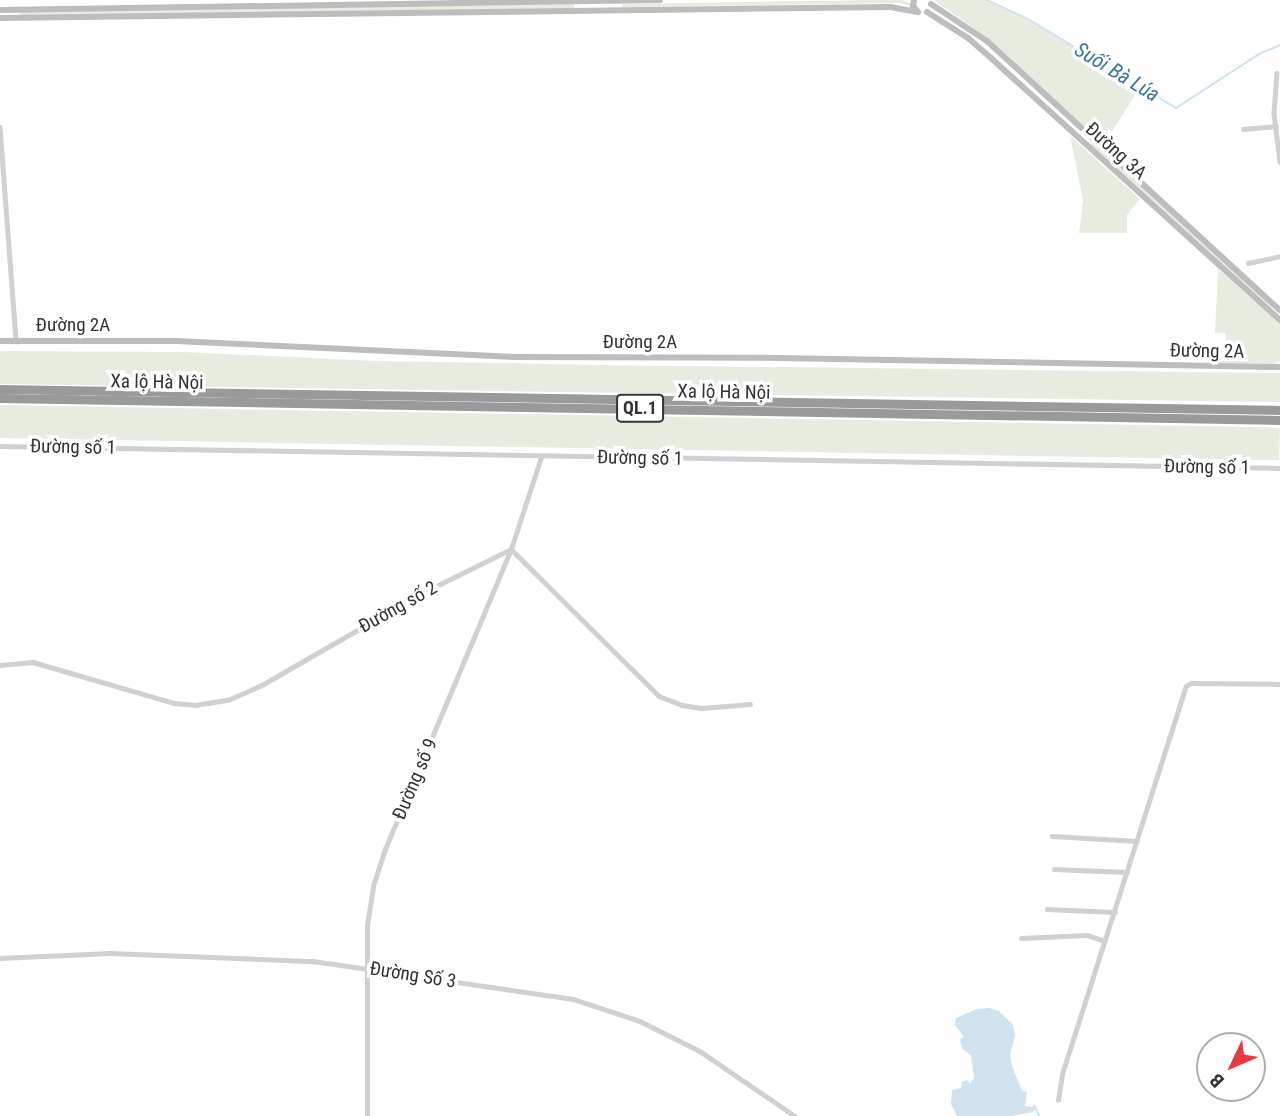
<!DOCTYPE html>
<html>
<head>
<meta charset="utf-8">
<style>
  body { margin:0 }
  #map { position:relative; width:1280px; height:1116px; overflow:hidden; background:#fff; font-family:"Roboto Condensed",sans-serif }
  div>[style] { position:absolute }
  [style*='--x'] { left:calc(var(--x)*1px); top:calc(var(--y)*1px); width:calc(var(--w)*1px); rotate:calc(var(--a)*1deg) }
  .green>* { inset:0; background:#e6ecdf; transform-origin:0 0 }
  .water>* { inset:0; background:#cfe2ee }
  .stream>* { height:2px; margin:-1px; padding:0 1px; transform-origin:1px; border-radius:1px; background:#cfe2ee }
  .street>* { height:4.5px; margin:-2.25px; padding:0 2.25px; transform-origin:2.25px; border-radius:2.25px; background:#d0d0d0 }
  .secondary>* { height:6px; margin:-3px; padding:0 3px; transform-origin:3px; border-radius:3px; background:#bdbdbd }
  .highway>* { height:9px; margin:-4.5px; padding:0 4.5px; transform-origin:4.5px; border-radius:4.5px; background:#9a9a9a }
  span { translate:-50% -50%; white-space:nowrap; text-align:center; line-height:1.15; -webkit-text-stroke:7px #fff; paint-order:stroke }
  .shield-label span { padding:2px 5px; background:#fff; border:2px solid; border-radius:5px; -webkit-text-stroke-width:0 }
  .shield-label { font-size:18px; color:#333; font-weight:700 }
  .street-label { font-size:19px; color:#333 }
  .water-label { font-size:21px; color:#3f7597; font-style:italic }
  .north { position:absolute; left:1196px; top:1032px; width:70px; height:70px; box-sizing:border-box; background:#fff; border:2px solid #adadad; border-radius:50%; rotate:226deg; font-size:19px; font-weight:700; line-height:28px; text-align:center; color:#333 }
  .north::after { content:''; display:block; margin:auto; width:24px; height:32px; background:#e63946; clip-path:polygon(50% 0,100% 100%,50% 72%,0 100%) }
</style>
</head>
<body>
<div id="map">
  <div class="green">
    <div style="clip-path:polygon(873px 0,902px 0,910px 3px,910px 6px,901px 3px,622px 7px,622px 4px)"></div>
    <div style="clip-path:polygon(934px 0,987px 0,1028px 19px,1140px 87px,1104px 144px,990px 40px)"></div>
    <div style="clip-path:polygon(574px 4px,574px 8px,303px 12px,20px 15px,19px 12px)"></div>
    <div style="clip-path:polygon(1070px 136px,1140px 199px,1127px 215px,1127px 233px,1079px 233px,1083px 200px)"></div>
    <div style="clip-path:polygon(1092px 142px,1234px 271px,1280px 316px,1090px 144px)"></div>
    <div style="clip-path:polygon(1218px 269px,1280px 324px,1280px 361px,1271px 364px,1214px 363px,1215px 346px,1226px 346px,1226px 333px,1215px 333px)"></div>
    <div style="clip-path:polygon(0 351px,183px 352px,375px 361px,604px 365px,1280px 373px,1280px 402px,0 384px)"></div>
    <div style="left:0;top:405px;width:1280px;height:33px;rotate:1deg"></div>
  </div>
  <div class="water">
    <div style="clip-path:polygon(989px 1008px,999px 1011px,1013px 1025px,1015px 1035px,1010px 1055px,1012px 1066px,1022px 1091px,1027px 1092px,1025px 1106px,1032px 1107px,1034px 1104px,1037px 1107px,1033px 1112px,1012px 1116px,957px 1116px,951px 1104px,952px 1090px,961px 1088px,962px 1082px,967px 1080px,970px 1084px,974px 1078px,971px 1055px,962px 1049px,960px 1039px,964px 1037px,955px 1025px,956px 1018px,977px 1009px)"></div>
  </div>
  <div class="stream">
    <div style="--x:987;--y:0;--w:45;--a:24.9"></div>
    <div style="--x:1028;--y:19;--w:173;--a:31"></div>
    <div style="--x:1176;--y:108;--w:99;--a:-33"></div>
    <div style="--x:1259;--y:54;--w:23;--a:-23"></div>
    <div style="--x:1036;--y:1109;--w:8;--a:67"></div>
  </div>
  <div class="street">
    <div style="--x:1277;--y:73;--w:40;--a:94.3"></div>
    <div style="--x:1274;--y:113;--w:49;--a:83"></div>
    <div style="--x:0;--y:127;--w:215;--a:85.7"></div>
    <div style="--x:1243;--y:129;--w:33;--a:-5"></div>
    <div style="--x:1248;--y:263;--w:33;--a:-12"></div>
    <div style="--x:0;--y:446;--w:1280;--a:0.98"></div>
    <div style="--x:0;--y:665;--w:33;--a:-5"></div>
    <div style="--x:33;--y:662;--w:147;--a:16.2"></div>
    <div style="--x:174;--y:703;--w:21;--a:5"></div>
    <div style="--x:195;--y:705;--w:33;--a:-9"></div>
    <div style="--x:228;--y:700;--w:35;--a:-24"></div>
    <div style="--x:260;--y:686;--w:182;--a:-29.9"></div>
    <div style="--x:418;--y:595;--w:104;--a:-26.3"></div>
    <div style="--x:511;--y:549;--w:209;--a:44.8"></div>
    <div style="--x:659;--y:696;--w:25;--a:21"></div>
    <div style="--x:682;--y:705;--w:20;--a:9"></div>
    <div style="--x:702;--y:708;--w:48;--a:-4.8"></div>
    <div style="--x:1052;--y:836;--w:85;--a:3.4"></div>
    <div style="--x:1054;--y:869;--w:73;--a:2.4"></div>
    <div style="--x:1047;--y:909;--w:68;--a:2.5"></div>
    <div style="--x:1021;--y:938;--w:66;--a:-2.6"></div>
    <div style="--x:1087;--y:935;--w:19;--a:18"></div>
    <div style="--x:0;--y:958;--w:110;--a:-2.6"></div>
    <div style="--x:110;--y:953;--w:203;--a:2.3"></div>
    <div style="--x:313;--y:961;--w:263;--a:8.3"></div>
    <div style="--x:573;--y:999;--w:71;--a:18.2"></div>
    <div style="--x:640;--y:1021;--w:67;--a:26.6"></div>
    <div style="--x:700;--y:1051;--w:115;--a:34.4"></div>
    <div style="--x:1058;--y:1100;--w:26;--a:-81"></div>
    <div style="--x:1062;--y:1074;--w:407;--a:-72.3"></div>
    <div style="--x:1186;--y:686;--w:6;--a:-31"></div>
    <div style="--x:1191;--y:683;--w:89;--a:0.6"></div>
    <div style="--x:367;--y:1116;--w:191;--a:-90"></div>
    <div style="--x:367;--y:925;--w:39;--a:-81"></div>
    <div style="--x:373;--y:886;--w:39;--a:-72"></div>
    <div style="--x:385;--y:849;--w:325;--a:-67.2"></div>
    <div style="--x:511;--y:549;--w:97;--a:-71.9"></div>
  </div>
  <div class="secondary">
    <div style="--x:914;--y:0;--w:6;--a:99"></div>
    <div style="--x:913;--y:6;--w:8;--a:50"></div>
    <div style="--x:931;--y:4;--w:67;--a:33.5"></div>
    <div style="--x:987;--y:41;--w:398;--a:42.6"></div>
    <div style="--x:0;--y:10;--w:660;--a:-0.87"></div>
    <div style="--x:927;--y:12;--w:49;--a:32.4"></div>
    <div style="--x:968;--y:38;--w:32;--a:41"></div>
    <div style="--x:992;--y:59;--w:389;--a:42.2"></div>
    <div style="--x:0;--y:18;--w:890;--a:-0.71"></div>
    <div style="--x:890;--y:7;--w:27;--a:10"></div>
    <div style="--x:0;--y:341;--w:176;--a:0"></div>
    <div style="--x:176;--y:341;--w:338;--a:2.7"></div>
    <div style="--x:514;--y:357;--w:263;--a:0.2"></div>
    <div style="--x:777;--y:358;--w:503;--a:1.03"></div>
  </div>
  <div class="highway">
    <div style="--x:0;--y:389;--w:1280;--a:0.94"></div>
    <div style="--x:0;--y:398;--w:1280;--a:0.98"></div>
  </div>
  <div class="shield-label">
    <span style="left:640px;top:408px">QL.1</span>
  </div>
  <div class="street-label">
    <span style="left:1116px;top:151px;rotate:42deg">Đường 3A</span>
    <span style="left:73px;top:325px">Đường 2A</span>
    <span style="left:640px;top:342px">Đường 2A</span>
    <span style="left:1207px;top:351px;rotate:1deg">Đường 2A</span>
    <span style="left:157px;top:382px;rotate:1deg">Xa lộ Hà Nội</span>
    <span style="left:724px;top:392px;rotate:1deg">Xa lộ Hà Nội</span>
    <span style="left:73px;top:447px;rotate:1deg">Đường số 1</span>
    <span style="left:640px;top:458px;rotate:1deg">Đường số 1</span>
    <span style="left:1207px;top:467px;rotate:1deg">Đường số 1</span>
    <span style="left:398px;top:607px;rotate:-29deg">Đường số 2</span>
    <span style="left:415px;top:779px;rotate:-67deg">Đường số 9</span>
    <span style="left:413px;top:975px;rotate:9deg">Đường Số 3</span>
  </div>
  <div class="water-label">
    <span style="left:1117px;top:72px;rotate:31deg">Suối Bà Lúa</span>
  </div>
  <div class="north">B</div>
</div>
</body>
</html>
